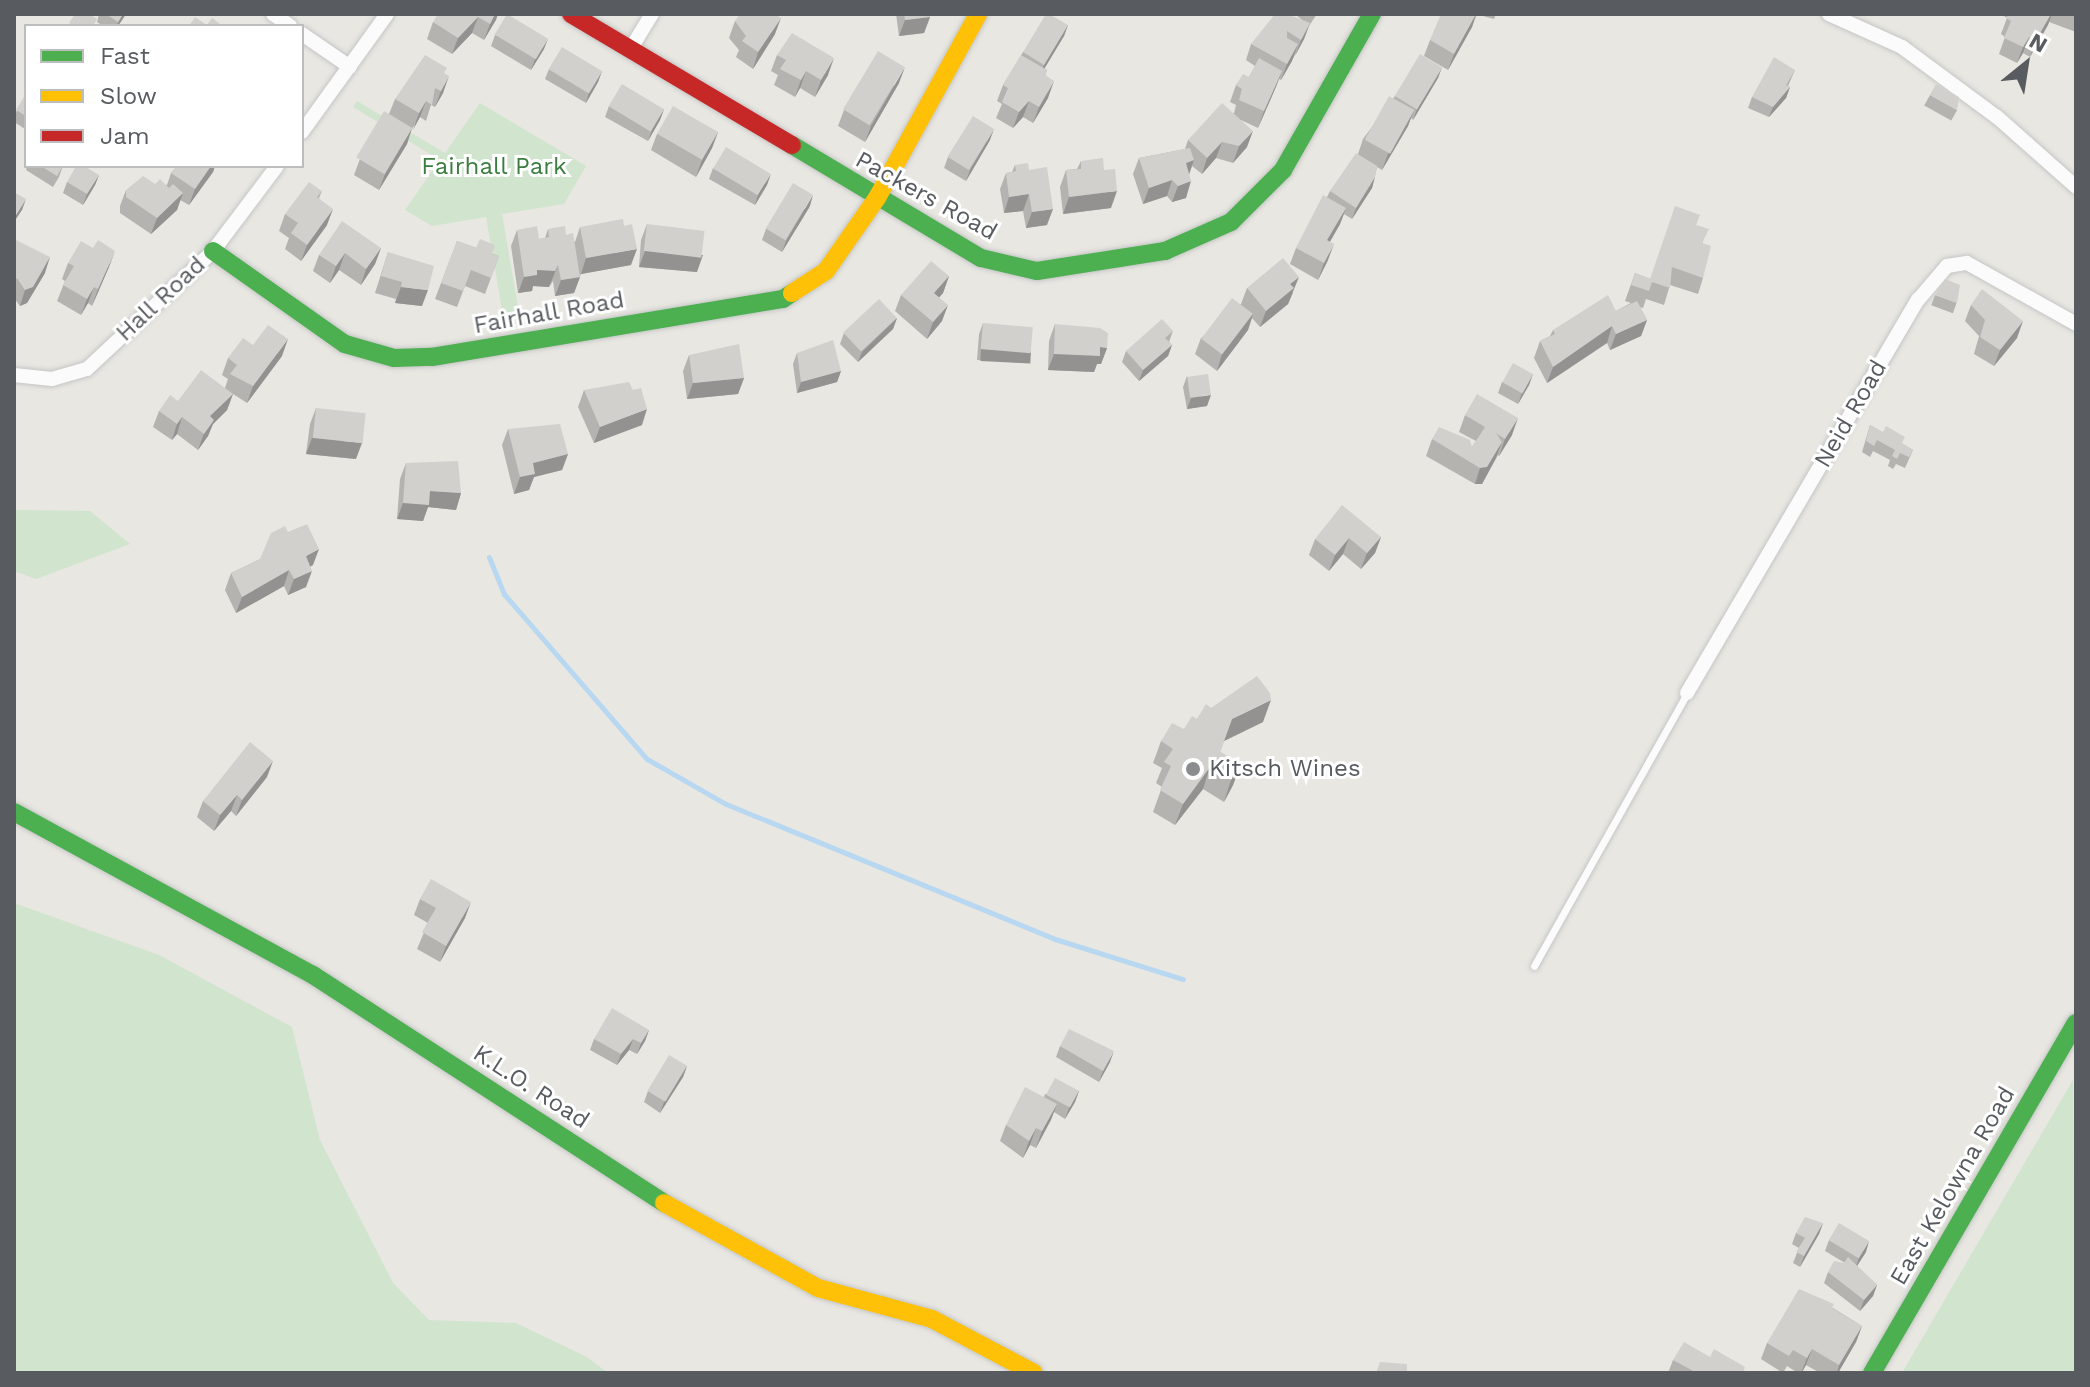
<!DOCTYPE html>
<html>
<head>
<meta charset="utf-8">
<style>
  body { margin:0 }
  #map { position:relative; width:2090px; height:1387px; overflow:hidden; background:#e8e7e2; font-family:"Work Sans",sans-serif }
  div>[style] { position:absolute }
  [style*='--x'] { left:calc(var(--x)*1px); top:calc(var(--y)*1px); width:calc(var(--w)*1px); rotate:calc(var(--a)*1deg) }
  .green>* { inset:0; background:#d0e4ce }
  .stream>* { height:5px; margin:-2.5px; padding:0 2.5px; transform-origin:2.5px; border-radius:2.5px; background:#b8d7f1 }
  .roads { filter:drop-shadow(0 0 2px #c5c6c5) drop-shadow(0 0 2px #c5c6c5) }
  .lane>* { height:7px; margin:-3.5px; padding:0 3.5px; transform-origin:3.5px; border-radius:3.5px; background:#fcfbfb }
  .street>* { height:14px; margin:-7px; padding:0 7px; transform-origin:7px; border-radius:7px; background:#fcfbfb }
  .fast>* { height:18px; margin:-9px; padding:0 9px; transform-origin:9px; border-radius:9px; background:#4caf50 }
  .slow>* { height:18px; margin:-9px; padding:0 9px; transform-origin:9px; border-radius:9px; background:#ffc107 }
  .jam>* { height:18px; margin:-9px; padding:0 9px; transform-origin:9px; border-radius:9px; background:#c62828 }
  .wall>* { inset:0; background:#b5b3b0; transform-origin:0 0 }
  .shaded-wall>* { inset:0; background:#939290; transform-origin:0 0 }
  .building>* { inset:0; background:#d2d0cd; transform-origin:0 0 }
  .dots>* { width:22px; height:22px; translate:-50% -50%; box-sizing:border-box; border:4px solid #fff; border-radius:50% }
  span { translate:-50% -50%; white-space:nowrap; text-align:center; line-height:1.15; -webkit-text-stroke:6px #fff; paint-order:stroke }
  .park-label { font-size:24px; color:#3a7d3f }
  .street-label { font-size:24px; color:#585b5f }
  .poi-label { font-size:24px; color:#585b5f }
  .left { translate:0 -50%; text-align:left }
  .frame { position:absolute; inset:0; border:16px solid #585b5f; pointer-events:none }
  .legend { position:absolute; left:24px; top:24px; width:280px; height:144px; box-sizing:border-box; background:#fff; border:2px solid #bcbdbf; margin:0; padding:10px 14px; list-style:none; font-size:24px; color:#585b5f }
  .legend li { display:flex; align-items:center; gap:16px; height:40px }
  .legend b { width:40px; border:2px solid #bcbdbf }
  .north { position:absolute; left:1986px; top:24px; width:80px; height:80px; -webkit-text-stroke:6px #fff; paint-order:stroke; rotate:30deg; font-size:22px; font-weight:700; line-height:32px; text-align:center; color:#585b5f }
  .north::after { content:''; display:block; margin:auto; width:28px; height:36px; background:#585b5f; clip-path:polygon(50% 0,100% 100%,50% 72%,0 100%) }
</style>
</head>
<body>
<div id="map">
  <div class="green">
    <div style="clip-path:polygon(357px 101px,445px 153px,480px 103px,586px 166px,564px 204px,502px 214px,520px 319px,503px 315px,486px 217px,432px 226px,405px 210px,440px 160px,353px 107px)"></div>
    <div style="clip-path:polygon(14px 510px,90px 511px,130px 544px,36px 579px,14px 571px)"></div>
    <div style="clip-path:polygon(14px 903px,159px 955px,292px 1027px,320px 1140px,393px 1283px,429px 1320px,516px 1323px,587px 1357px,608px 1373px,14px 1373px)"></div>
    <div style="clip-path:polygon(2073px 1080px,2076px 1373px,1902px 1373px)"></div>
  </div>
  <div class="stream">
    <div style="--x:489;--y:557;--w:40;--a:68"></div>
    <div style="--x:504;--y:594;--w:218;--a:49.1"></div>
    <div style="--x:647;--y:759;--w:91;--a:29.7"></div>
    <div style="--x:726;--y:804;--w:356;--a:22.3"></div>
    <div style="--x:1055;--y:939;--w:134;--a:17.4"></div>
  </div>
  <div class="roads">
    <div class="lane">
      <div style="--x:1534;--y:966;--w:313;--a:-60.7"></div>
    </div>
    <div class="street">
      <div style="--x:273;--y:14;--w:21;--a:35"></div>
      <div style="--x:1829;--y:14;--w:80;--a:24.3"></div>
      <div style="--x:1902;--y:47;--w:118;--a:36.4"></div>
      <div style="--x:1997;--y:117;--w:106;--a:41.5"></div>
      <div style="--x:302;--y:34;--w:58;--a:34.5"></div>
      <div style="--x:630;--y:50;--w:42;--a:-58.6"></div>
      <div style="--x:302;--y:132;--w:145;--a:-54.2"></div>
      <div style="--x:14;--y:375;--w:38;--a:6"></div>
      <div style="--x:52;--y:379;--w:36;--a:-16"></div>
      <div style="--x:87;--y:369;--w:173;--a:-43.1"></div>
      <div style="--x:213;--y:251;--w:106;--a:-53"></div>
      <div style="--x:1687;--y:693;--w:456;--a:-59.6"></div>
      <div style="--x:1918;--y:300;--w:45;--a:-49.5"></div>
      <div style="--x:1947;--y:266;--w:20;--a:-9"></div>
      <div style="--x:1967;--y:263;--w:125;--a:29.2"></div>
    </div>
    <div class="fast">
      <div style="--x:792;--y:145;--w:220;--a:30.9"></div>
      <div style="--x:981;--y:258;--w:57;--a:13.1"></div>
      <div style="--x:1037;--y:271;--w:130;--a:-8.9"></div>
      <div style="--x:1165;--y:251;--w:72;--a:-23.7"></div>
      <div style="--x:1231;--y:222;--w:74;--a:-45"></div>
      <div style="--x:1283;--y:170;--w:180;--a:-60.3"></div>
      <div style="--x:213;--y:251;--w:161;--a:35.2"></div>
      <div style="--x:345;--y:344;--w:51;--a:15.9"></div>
      <div style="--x:394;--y:358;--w:38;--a:-2"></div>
      <div style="--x:432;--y:357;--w:356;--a:-9.4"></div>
      <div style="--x:783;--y:299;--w:11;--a:-34"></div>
      <div style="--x:14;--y:812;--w:341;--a:28.6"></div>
      <div style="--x:313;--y:975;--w:419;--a:33"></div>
      <div style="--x:1872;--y:1373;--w:405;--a:-59.8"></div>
    </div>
    <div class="slow">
      <div style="--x:792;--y:293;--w:40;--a:-32.9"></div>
      <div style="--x:826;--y:271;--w:89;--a:-55.1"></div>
      <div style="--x:877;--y:198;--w:210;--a:-61.2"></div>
      <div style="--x:664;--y:1203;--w:176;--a:28.9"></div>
      <div style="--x:818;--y:1288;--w:118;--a:15.2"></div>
      <div style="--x:932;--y:1319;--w:115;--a:27.9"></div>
    </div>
    <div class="jam">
      <div style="--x:571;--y:14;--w:257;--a:30.7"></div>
    </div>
  </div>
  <div class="wall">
    <div style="clip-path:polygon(99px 14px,126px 14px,118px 26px,103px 26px,97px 22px)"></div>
    <div style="clip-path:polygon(498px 14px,484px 40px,472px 33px,452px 54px,427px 39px,433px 22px)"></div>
    <div style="clip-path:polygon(896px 14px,930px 14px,930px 17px,924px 33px,899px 36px)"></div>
    <div style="clip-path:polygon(1295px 14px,1317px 14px,1309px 26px,1304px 39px,1281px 80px,1279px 79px,1258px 128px,1241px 120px,1247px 147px,1233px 163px,1216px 158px,1202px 174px,1192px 166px,1189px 175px,1186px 198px,1172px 202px,1167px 196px,1143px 204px,1133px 174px,1139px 158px,1185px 149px,1188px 140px,1234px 113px,1236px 105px,1230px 102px,1236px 85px,1249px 77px,1255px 66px,1246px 60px,1251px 44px,1302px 20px)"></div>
    <div style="clip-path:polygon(1477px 14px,1472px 27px,1448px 70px,1424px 56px,1430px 40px)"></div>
    <div style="clip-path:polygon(1483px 14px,1496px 14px,1494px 19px,1483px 16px)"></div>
    <div style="clip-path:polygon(2005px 14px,2076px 14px,2076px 32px,2049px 22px,2030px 57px,2023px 53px,2017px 63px,1999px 54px,2005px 37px,2001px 34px,2007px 18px,2004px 16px)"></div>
    <div style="clip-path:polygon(735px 21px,775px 34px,753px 69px,736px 57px,739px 50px,729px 38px)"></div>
    <div style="clip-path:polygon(1068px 25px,1064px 36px,1044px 68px,1047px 70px,1045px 76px,1048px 98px,1033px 123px,1023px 117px,1013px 128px,996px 118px,1002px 104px,997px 101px,1003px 85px,1023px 52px)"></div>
    <div style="clip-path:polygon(495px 35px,544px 49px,531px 70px,491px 46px)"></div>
    <div style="clip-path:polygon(777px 55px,828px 75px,815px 97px,800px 88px,795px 97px,774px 85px,778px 75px,771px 71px)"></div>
    <div style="clip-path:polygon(1442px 67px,1438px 78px,1413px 120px,1411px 118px,1408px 126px,1382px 170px,1377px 167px,1372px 188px,1352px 219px,1344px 214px,1340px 224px,1330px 242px,1328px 260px,1318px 280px,1290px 264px,1296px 248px,1327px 197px,1330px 191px,1358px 154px,1363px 139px,1395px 96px)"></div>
    <div style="clip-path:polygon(549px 69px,602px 71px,598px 82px,586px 103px,545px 79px)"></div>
    <div style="clip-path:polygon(1795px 70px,1788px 86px,1790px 87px,1786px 98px,1769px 117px,1748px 108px,1752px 97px)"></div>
    <div style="clip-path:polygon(445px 74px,443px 93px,435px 107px,431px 105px,426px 121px,420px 117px,412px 129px,407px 144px,379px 190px,354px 175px,360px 159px,389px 114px,395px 99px)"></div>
    <div style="clip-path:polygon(899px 83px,865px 142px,838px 126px,844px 110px)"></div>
    <div style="clip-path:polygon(26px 94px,26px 127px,25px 129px,14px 122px,14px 116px)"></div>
    <div style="left:1930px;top:95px;width:31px;height:12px;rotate:29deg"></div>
    <div style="clip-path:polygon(609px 106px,664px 109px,660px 120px,648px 141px,605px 117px)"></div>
    <div style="clip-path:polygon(718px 132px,712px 148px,696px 177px,651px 150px,657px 134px)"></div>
    <div style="clip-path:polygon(990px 140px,966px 181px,944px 168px,948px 157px)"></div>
    <div style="clip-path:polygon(1081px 161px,1104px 170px,1111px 208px,1063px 214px,1060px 187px,1066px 170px,1077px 169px)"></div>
    <div style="clip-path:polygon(1015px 165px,1029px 170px,1047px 225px,1026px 228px,1023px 211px,1004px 213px,1000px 189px,1006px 173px,1012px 172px)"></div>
    <div style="clip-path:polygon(27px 166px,63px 166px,59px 177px,53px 187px,26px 170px)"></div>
    <div style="clip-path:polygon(177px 166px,215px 166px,213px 172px,189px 205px,180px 200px,177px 210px,151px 234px,120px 213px,120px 206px,126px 190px,155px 184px,167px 185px,171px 173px)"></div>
    <div style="clip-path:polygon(713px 168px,767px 185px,755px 205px,709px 179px)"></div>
    <div style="clip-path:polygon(99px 175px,95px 185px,83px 205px,63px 193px,67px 182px)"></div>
    <div style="clip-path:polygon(322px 191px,319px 198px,327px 225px,301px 261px,285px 249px,289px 238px,279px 231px,285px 214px)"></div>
    <div style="clip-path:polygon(810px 206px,782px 252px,762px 240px,766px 229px)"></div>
    <div style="clip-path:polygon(647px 224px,697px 272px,639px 267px,641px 240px)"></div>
    <div style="clip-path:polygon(1696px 225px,1703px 244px,1703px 278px,1698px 294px,1670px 285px,1664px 305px,1646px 299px,1643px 308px,1640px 307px,1647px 320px,1641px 336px,1610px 350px,1607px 343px,1547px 383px,1534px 358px,1540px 341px,1550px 336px,1553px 330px,1616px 311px,1631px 303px,1625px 301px,1635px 273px,1650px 279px)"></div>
    <div style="clip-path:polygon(580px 227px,631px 265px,581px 274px,574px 293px,555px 296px,553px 281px,549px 287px,533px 286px,532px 291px,518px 293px,511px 246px,517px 230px,539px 239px,545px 238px,548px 229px,566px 235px,575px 242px)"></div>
    <div style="clip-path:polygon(14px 239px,45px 273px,27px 303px,20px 306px,14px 298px)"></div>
    <div style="clip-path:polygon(457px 241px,499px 256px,485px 294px,465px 286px,457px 307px,435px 299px)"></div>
    <div style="clip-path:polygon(381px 248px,375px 264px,361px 285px,339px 270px,330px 283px,313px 271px,319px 255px)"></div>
    <div style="clip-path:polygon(388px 252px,422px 306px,395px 303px,396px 299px,375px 293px)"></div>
    <div style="clip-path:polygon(68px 263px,109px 267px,92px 306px,88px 303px,81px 315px,57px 301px,65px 281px,62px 279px)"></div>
    <div style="clip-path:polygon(949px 276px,943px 293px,939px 297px,942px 321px,927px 339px,895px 311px,901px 295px)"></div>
    <div style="clip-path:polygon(1247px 288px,1293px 293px,1288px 304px,1260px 327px,1252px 318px,1248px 330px,1217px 371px,1195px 354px,1201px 338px,1241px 304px)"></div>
    <div style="left:1935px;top:295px;width:23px;height:11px;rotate:20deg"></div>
    <div style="clip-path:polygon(1971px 305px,2017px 338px,1994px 366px,1974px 354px,1979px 336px,1965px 321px)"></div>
    <div style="clip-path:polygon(897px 318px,893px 329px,858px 362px,840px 344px,844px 333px)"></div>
    <div style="clip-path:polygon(983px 323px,1031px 352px,1027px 363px,977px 360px,979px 334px)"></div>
    <div style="clip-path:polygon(1055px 324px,1107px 348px,1101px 364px,1097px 364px,1094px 372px,1048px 370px,1049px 341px)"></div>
    <div style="clip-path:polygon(1173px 331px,1169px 342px,1172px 345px,1168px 356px,1139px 381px,1122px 362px,1126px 351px)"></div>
    <div style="clip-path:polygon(253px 345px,282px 356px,247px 403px,233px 394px,227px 410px,213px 424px,208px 436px,198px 450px,177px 434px,172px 440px,153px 427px,159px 411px,178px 401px,225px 388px,228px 379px,222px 375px,228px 358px)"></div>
    <div style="clip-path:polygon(797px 353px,841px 371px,837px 382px,797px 393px,793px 364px)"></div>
    <div style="clip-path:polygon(689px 355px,744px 378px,738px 394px,687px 399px,683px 371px)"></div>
    <div style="clip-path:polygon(1533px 374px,1529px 385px,1518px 404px,1498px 393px,1502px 382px)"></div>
    <div style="clip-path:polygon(1187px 376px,1207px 406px,1187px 409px,1183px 387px)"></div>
    <div style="clip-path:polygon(584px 390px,642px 425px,594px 443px,578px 407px)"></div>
    <div style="clip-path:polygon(316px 408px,356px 459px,306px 454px,310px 424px)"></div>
    <div style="clip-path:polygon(1465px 415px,1512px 435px,1499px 456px,1498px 455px,1482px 484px,1475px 484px,1426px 456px,1432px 439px,1472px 447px,1476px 441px,1459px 432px)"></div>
    <div style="clip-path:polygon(1870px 425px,1913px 450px,1905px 468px,1896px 464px,1893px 469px,1888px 466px,1890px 460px,1873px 451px,1870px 457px,1862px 452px)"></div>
    <div style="clip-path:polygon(508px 429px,568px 454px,562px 470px,534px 477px,529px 490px,514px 494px,502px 445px)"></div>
    <div style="clip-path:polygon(406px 463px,461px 493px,456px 510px,428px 507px,423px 521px,397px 519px,400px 479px)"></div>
    <div style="clip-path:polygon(288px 532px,313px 565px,310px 566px,306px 587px,288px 595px,284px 586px,236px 613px,225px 590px,231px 573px,260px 559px)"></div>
    <div style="clip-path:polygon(1381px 537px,1375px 553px,1361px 569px,1343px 554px,1329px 571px,1309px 555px,1315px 539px)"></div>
    <div style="clip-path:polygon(1211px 708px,1263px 722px,1224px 741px,1220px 752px,1241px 764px,1233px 785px,1224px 802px,1203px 789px,1175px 825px,1153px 812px,1162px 787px,1156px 783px,1162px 768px,1153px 763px,1161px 741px,1184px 729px)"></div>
    <div style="clip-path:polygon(267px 777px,236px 816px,231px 811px,214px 831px,197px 817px,203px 801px)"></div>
    <div style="clip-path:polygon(420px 899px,465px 918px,440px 962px,417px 949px,428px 923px,414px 915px)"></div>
    <div style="clip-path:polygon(649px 1030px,645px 1041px,637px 1054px,629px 1050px,617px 1065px,590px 1050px,594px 1039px)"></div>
    <div style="clip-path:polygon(1060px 1046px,1110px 1062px,1099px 1082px,1056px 1057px)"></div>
    <div style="clip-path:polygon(687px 1066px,683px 1077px,660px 1113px,644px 1102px,648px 1091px)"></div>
    <div style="clip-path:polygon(1079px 1091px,1075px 1102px,1065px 1119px,1054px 1112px,1036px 1148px,1030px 1145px,1023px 1158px,1000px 1141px,1006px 1125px,1044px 1097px,1045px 1094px)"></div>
    <div style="clip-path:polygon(1823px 1223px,1819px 1234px,1800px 1267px,1793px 1263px,1799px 1248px,1792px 1244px,1796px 1233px)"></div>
    <div style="clip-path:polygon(1829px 1240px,1866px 1252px,1857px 1266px,1877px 1285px,1873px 1296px,1860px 1311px,1824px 1283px,1828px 1272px,1845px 1263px,1825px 1251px)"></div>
    <div style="clip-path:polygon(1833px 1308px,1862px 1326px,1856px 1342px,1838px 1373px,1820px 1373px,1806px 1365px,1802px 1373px,1798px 1373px,1787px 1366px,1783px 1373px,1761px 1359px,1767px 1343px)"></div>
    <div style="clip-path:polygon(1710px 1357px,1743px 1373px,1668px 1373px,1673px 1360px)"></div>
  </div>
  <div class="shaded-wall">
    <div style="clip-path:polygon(123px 14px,126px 14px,118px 26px,116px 26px)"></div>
    <div style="clip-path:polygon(495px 14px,498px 14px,496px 20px,484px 40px,490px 24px)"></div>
    <div style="clip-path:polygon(1476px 14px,1472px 27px,1448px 70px,1454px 54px)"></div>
    <div style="clip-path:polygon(2051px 14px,2052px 14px,2048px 25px,2030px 57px,2036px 40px)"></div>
    <div style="clip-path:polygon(478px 17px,472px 33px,452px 54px,458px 38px)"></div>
    <div style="clip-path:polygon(930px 17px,924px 33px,899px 36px,905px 20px)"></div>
    <div style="clip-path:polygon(781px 18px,775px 34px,753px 69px,758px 52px)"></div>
    <div style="clip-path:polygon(1310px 23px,1304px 39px,1295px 56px,1301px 40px)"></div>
    <div style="clip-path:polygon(1068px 25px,1064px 36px,1040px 76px,1044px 65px)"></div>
    <div style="clip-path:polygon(2029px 37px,2023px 53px,2017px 63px,2023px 47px)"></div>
    <div style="clip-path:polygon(548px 39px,544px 49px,531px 70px,535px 59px)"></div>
    <div style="clip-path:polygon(1298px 44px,1292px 61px,1281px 80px,1287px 64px)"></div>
    <div style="clip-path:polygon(834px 58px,828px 75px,815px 97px,821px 80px)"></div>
    <div style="clip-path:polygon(905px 67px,899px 83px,865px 142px,871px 126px)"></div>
    <div style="clip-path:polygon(1442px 67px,1438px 78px,1413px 120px,1417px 109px)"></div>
    <div style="clip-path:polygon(602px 71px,598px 82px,586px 103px,589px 92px)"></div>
    <div style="clip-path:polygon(806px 71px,800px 88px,795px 97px,801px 80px)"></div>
    <div style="clip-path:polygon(1282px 71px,1276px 87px,1258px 128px,1264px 111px)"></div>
    <div style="clip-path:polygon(449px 76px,443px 93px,435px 107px,441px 91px)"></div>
    <div style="clip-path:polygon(1054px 81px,1048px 98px,1033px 123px,1039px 107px)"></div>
    <div style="clip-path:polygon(1790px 87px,1786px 98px,1769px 117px,1773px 107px)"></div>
    <div style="clip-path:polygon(426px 101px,420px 117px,413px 130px,419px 113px)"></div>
    <div style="clip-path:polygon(1029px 101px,1023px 117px,1013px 128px,1019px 112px)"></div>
    <div style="clip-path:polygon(664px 109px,660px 120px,648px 141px,652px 130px)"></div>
    <div style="clip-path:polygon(1414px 110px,1408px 126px,1382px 170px,1388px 154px)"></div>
    <div style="clip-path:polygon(412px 128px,407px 144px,379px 190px,385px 174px)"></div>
    <div style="clip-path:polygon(994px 129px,990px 140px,966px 181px,970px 170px)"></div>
    <div style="clip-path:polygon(1253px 131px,1247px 147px,1233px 163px,1239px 146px)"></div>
    <div style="clip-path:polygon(718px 132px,712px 148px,696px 177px,702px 160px)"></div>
    <div style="clip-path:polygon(1222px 142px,1216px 158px,1202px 174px,1207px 158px)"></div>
    <div style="clip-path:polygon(1194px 160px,1188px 177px,1186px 163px)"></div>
    <div style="clip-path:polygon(211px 166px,215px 166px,213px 172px,189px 205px,195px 189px)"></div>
    <div style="clip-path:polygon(771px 174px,767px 185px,755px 205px,758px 194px)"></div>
    <div style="clip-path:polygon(99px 175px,95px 185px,83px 205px,87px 194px)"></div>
    <div style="clip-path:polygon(1375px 177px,1372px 188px,1352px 219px,1356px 208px)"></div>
    <div style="clip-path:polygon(1172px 180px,1167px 196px,1143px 204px,1149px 188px)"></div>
    <div style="clip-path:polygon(1191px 181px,1186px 198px,1172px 202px,1178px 186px)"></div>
    <div style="clip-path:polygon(1117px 191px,1111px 208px,1063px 214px,1069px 197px)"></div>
    <div style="clip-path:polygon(183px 193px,177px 210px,151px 234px,157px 218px)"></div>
    <div style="clip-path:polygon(1029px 194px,1023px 211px,1004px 213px,1009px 197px)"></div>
    <div style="clip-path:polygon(813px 195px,810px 206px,782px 252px,786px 241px)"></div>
    <div style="clip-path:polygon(26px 199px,22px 210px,14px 222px,14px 218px)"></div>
    <div style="clip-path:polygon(1346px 208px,1340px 224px,1321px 257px,1327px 240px)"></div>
    <div style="clip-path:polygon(333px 209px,327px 225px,301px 261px,307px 245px)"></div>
    <div style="clip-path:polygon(1053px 209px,1047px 225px,1026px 228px,1032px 212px)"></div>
    <div style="clip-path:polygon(1334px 244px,1328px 260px,1318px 280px,1324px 263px)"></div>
    <div style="clip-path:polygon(381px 248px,375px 264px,361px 285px,366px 269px)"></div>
    <div style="clip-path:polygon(637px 249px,631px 265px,581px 274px,586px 258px)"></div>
    <div style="clip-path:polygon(115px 251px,109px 267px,92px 306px,98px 289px)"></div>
    <div style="clip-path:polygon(645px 251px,703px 255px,697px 272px,639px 267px)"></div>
    <div style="clip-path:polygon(345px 253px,339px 270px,330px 283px,336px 266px)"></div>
    <div style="clip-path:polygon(50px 257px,45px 273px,27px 303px,20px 306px,25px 290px)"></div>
    <div style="clip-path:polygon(558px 265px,549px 287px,533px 286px,532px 291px,518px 293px,524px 277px,537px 270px)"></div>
    <div style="clip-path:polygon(949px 276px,943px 293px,929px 309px,934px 293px)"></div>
    <div style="clip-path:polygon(580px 277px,574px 293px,555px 296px,561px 280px)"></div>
    <div style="clip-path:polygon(1299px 277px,1288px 304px,1260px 327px,1266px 311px,1290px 284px)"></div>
    <div style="clip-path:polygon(94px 287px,88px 303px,81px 315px,87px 299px)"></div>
    <div style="clip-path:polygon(401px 287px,428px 290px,422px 306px,395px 303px)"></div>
    <div style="clip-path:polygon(948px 305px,942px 321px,927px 339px,933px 322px)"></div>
    <div style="clip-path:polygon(1253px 314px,1248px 330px,1217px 371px,1222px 354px)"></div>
    <div style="clip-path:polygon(897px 318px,893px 329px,858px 362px,862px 352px)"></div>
    <div style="clip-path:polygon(1647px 320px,1641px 336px,1610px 350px,1616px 334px)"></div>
    <div style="clip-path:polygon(2023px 321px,2017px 338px,1994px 366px,2000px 350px)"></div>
    <div style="clip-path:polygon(1612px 326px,1607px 343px,1547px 383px,1553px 367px)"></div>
    <div style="clip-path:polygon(288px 339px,282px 356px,247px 403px,253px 386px)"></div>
    <div style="clip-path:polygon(1172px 345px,1168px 356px,1139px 381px,1143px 370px)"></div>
    <div style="clip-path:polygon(1100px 347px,1107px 348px,1101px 364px,1097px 364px,1094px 372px,1048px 370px,1054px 354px)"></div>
    <div style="left:981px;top:349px;width:50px;height:12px;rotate:3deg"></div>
    <div style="clip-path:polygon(841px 371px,837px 382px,797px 393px,801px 382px)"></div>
    <div style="clip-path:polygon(1533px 374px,1529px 385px,1518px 404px,1522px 393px)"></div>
    <div style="clip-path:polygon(744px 378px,738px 394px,687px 399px,693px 383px)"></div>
    <div style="clip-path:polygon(233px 394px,227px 410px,213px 424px,208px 436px,198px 450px,210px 416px)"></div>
    <div style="clip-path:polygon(1211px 395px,1207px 406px,1187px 409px,1191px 398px)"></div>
    <div style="clip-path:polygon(647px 409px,642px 425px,594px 443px,600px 427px)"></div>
    <div style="clip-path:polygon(182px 417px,177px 434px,172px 440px,177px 424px)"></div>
    <div style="clip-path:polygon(1518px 418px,1512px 435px,1499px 456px,1505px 439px)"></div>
    <div style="clip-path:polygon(312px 438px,362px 443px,356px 459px,306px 454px)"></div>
    <div style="clip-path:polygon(1502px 442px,1496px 458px,1482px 484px,1475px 484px,1480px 468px)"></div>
    <div style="clip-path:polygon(568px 454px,562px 470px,534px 477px,529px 490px,514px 494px,520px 477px,533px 463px)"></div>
    <div style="clip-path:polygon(430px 491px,461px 493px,456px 510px,428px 507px,423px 521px,397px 519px,403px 503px)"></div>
    <div style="clip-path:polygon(1381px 537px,1375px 553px,1361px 569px,1367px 553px)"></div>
    <div style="clip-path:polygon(1349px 538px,1343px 554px,1329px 571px,1335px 555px)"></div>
    <div style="clip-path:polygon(319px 549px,313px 565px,300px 573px,306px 556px)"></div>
    <div style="clip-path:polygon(289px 570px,284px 586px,236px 613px,242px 597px)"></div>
    <div style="clip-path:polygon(312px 571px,306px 587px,288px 595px,294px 579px)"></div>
    <div style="clip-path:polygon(1271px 700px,1263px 722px,1224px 741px,1232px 719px)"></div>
    <div style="clip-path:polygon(273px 761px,267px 777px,236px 816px,242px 800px)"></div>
    <div style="clip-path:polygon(1241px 764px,1233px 785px,1224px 802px,1231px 780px)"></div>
    <div style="clip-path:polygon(1210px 767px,1203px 789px,1175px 825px,1183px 804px)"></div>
    <div style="clip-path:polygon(237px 795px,231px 811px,214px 831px,220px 815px)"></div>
    <div style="clip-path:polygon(471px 902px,465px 918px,440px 962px,446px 946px)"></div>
    <div style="clip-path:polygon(649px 1030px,645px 1041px,637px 1054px,641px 1043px)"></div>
    <div style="clip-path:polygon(633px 1039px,629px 1050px,617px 1065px,621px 1054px)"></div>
    <div style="clip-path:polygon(1114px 1051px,1110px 1062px,1099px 1082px,1103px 1071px)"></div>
    <div style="clip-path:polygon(687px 1066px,683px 1077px,660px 1113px,664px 1102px)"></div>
    <div style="clip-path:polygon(1079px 1091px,1075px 1102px,1065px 1119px,1069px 1108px)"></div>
    <div style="clip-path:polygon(1057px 1104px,1051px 1120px,1036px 1148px,1042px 1131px)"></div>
    <div style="clip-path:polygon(1036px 1128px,1030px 1145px,1023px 1158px,1029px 1141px)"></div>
    <div style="clip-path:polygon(1823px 1223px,1819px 1234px,1800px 1267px,1804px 1256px)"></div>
    <div style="clip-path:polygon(1869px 1241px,1866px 1252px,1855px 1269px,1859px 1258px)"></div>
    <div style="clip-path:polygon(1877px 1285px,1873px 1296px,1860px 1311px,1864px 1300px)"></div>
    <div style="clip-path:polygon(1862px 1326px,1856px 1342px,1838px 1373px,1837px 1373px,1839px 1365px)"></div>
    <div style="clip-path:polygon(1812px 1349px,1806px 1365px,1801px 1373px,1807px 1358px)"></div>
  </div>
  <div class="building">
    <div style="clip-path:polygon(75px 14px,89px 14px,97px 19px,93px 26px,74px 26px,69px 23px)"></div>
    <div style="clip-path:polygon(106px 14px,123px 14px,118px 22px)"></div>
    <div style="clip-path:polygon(438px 14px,495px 14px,490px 24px,478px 17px,458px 38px,433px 22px)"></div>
    <div style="left:507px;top:14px;width:48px;height:24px;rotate:31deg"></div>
    <div style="clip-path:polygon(740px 14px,775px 14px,781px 18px,758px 52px,742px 41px,746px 36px,735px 21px)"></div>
    <div style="clip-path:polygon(904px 14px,930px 14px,930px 17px,905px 20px)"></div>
    <div style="clip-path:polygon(1046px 14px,1049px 14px,1068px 25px,1044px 65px,1023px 52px)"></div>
    <div style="clip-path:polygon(1275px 14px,1287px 14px,1310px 23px,1301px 40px,1287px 31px,1287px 38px,1298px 44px,1287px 64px,1251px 44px)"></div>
    <div style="clip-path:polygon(1441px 14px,1476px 14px,1454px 54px,1430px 40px)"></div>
    <div style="clip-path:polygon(2009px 14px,2051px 14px,2036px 40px,2029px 37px,2023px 47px,2004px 38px,2011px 21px,2006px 18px)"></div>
    <div style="clip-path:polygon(195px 17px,207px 25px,212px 18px,223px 26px,189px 26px)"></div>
    <div style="clip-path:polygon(792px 33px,834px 58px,821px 80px,806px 71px,801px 80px,780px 69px,786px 60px,777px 55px)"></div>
    <div style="left:562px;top:47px;width:47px;height:26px;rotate:31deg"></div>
    <div style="left:878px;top:51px;width:31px;height:68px;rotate:31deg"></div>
    <div style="left:1420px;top:54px;width:26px;height:49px;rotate:31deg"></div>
    <div style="clip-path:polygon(425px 55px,447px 68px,444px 73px,449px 76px,441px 91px,435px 88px,432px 105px,426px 101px,419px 113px,395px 99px)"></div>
    <div style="clip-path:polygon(1021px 55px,1047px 70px,1045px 75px,1054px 81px,1039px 107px,1029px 101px,1019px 112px,1002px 102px,1008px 88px,1003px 85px)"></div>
    <div style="clip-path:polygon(1774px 57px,1795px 70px,1786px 85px,1790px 87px,1773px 107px,1752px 97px)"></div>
    <div style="clip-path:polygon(1259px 58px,1282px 71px,1264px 111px,1239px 100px,1242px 89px,1236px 85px,1243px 74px,1249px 77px)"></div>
    <div style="left:622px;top:84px;width:49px;height:26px;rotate:31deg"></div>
    <div style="clip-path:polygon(1936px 84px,1959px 97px,1957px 110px,1930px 95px)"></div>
    <div style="clip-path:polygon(26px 94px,26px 116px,16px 110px)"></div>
    <div style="left:1389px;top:96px;width:29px;height:50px;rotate:29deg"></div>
    <div style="clip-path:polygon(1222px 103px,1253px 131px,1239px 146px,1222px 142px,1207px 158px,1188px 140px)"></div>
    <div style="left:673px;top:106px;width:52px;height:32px;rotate:30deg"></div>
    <div style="left:384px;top:111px;width:33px;height:54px;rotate:31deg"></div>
    <div style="left:973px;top:116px;width:25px;height:48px;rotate:32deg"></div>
    <div style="left:726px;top:147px;width:52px;height:25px;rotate:31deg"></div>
    <div style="clip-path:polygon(1190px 148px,1194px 160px,1186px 163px,1191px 181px,1178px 186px,1172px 180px,1149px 188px,1139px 158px)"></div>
    <div style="clip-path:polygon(1356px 153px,1377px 166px,1375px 177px,1356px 208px,1330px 191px)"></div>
    <div style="clip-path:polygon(1103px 158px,1104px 170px,1115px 169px,1117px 191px,1069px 197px,1066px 170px,1081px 169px,1081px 161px)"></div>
    <div style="clip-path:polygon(1028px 163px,1029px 170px,1047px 167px,1053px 209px,1032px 212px,1029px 194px,1009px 197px,1006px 173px,1016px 171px,1015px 165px)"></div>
    <div style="clip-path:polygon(41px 166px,63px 166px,57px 176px)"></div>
    <div style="clip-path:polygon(76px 166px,84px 166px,99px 175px,87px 194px,67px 182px)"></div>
    <div style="clip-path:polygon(177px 166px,211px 166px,195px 189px,171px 173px)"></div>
    <div style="clip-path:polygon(143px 176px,155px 184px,160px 179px,169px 188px,173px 184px,183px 193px,157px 218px,126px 197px,126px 190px)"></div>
    <div style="clip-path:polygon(309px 182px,322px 191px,317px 197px,333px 209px,307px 245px,291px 233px,298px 223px,285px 214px)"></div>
    <div style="left:793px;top:183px;width:23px;height:53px;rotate:31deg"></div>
    <div style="clip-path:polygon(14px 192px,26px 199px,14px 218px)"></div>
    <div style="clip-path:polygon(1323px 195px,1346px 208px,1327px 240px,1334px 244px,1324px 263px,1296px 248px)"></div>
    <div style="clip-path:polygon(1675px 206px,1700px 215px,1696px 225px,1709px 229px,1702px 243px,1711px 246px,1703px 278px,1672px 267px,1670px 288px,1652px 282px,1649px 291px,1631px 285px,1635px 273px,1650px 279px)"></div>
    <div style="clip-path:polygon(623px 219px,624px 226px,632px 224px,637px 249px,586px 258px,580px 227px)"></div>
    <div style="clip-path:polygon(342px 221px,381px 248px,366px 269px,345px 253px,336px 266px,319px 255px)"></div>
    <div style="left:647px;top:224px;width:58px;height:27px;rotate:7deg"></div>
    <div style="clip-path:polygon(537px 226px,539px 239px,549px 237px,548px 229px,565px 226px,566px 235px,573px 233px,580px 277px,561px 280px,558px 265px,555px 271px,537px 270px,537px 275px,524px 277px,517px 230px)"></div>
    <div style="clip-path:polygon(14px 239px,50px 257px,33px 287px,25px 290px,17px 278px,14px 283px)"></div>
    <div style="clip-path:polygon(480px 239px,495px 245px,492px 254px,499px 256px,491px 278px,471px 270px,463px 291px,441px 283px,457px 241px,476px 248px)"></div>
    <div style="clip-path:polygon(98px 240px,115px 251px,98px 289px,94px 287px,87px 299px,63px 285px,74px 266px,68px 263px,81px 241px,93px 248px)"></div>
    <div style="clip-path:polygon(388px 252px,434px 266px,428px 290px,401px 287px,402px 282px,381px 276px)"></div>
    <div style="clip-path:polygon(1283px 258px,1299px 277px,1290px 284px,1294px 288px,1266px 311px,1247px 288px)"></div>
    <div style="clip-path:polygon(931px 261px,949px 276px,934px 293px,948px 305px,933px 322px,901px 295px)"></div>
    <div style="clip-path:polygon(1945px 279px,1960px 285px,1957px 303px,1935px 295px)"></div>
    <div style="clip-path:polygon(1982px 289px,2023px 321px,2000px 350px,1980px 337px,1985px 320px,1971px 305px)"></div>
    <div style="clip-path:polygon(1608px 295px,1616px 311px,1637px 301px,1647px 320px,1616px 334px,1612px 326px,1553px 367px,1540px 341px,1555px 334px,1553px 330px)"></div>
    <div style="left:1232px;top:298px;width:26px;height:51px;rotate:37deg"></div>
    <div style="left:879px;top:299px;width:26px;height:49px;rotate:47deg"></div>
    <div style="clip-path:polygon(1162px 319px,1173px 331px,1165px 338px,1172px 345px,1143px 370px,1126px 351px)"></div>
    <div style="left:983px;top:323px;width:50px;height:26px;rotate:5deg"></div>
    <div style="clip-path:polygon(1055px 324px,1100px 328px,1108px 333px,1107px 348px,1100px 347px,1100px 356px,1054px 354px)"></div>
    <div style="clip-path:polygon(268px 325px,288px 339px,253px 386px,230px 374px,237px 365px,228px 358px,243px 338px,253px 345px)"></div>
    <div style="clip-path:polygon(833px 340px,841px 371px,801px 382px,797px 353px)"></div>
    <div style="clip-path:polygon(739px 344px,744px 378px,693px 383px,689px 355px)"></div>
    <div style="left:1513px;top:363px;width:23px;height:22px;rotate:29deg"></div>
    <div style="clip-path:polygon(201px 370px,233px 394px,210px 416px,214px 420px,204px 434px,182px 417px,177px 424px,159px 411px,170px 395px,178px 401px)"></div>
    <div style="left:1208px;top:374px;width:21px;height:21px;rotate:82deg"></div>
    <div style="clip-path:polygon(629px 382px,633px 390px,641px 388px,647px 409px,600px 427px,584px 390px)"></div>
    <div style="clip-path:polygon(1477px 394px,1518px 418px,1505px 439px,1496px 433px,1502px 442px,1487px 467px,1480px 468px,1432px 439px,1439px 427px,1470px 440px,1472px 447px,1485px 427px,1465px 415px)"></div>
    <div style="left:316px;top:408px;width:50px;height:30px;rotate:6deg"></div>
    <div style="clip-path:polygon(560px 424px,568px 454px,533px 463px,535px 474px,520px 477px,508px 429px)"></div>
    <div style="clip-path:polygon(1870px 425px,1883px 432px,1886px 426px,1905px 437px,1902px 443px,1913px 450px,1909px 457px,1900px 453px,1897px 459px,1892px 456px,1895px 450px,1877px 440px,1874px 446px,1866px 441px)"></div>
    <div style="clip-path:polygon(458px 461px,461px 493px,430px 491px,429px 505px,403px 503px,406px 463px)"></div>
    <div style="clip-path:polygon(1342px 505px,1381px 537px,1367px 553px,1349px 538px,1335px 555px,1315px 539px)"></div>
    <div style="clip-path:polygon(307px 524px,319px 549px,306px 556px,312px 571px,294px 579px,289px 570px,242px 597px,231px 573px,260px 559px,271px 533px,285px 526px,288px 532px)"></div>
    <div style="clip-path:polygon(1257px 676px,1270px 693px,1271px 700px,1232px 719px,1220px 752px,1241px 764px,1231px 780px,1210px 767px,1183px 804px,1160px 790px,1171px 766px,1164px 762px,1173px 749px,1161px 741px,1172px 723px,1184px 729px,1192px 716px,1197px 719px,1206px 704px,1211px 708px)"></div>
    <div style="clip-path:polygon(250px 742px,273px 761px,242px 800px,237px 795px,220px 815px,203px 801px)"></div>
    <div style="clip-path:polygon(431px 879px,471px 902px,446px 946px,422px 932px,436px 908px,420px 899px)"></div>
    <div style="clip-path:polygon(612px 1008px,649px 1030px,641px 1043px,633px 1039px,621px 1054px,594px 1039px)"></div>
    <div style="clip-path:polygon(1069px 1029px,1114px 1051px,1103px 1071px,1060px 1046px)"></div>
    <div style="left:669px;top:1055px;width:21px;height:42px;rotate:31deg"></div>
    <div style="left:1055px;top:1078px;width:27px;height:19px;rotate:28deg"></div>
    <div style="clip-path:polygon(1025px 1087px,1057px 1104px,1042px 1131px,1036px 1128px,1029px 1141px,1006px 1125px)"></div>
    <div style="clip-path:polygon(1805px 1217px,1823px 1223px,1804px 1256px,1796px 1252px,1805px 1238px,1796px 1233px)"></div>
    <div style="left:1839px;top:1223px;width:35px;height:20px;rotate:31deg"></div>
    <div style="clip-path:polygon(1848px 1257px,1877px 1285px,1864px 1300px,1828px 1272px,1834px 1261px,1844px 1263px)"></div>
    <div style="clip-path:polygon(1799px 1289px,1834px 1304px,1832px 1308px,1862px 1326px,1839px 1365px,1812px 1349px,1807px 1358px,1793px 1350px,1789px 1356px,1767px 1343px)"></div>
    <div style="clip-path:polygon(1684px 1342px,1710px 1357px,1714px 1349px,1745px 1367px,1743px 1373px,1697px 1373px,1673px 1360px)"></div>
    <div style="clip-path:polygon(1380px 1362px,1407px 1364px,1407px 1373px,1376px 1373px)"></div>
  </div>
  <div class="dots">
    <div style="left:1193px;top:769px;background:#8a8c8d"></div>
  </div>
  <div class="park-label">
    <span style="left:494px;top:167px">Fairhall Park</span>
  </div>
  <div class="street-label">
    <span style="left:926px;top:196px;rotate:29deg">Packers Road</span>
    <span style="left:161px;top:299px;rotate:-43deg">Hall Road</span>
    <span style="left:549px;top:313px;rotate:-10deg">Fairhall Road</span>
    <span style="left:1851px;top:414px;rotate:-60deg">Neid Road</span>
    <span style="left:531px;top:1087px;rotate:33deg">K.L.O. Road</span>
    <span style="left:1953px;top:1186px;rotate:-60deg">East Kelowna Road</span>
  </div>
  <div class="poi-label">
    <span class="left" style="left:1209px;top:769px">Kitsch Wines</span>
  </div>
  <div class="frame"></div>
  <ul class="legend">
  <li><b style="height:10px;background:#4caf50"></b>Fast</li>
  <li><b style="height:10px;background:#ffc107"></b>Slow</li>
  <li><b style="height:10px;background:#c62828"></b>Jam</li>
  </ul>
  <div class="north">N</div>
</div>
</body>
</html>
